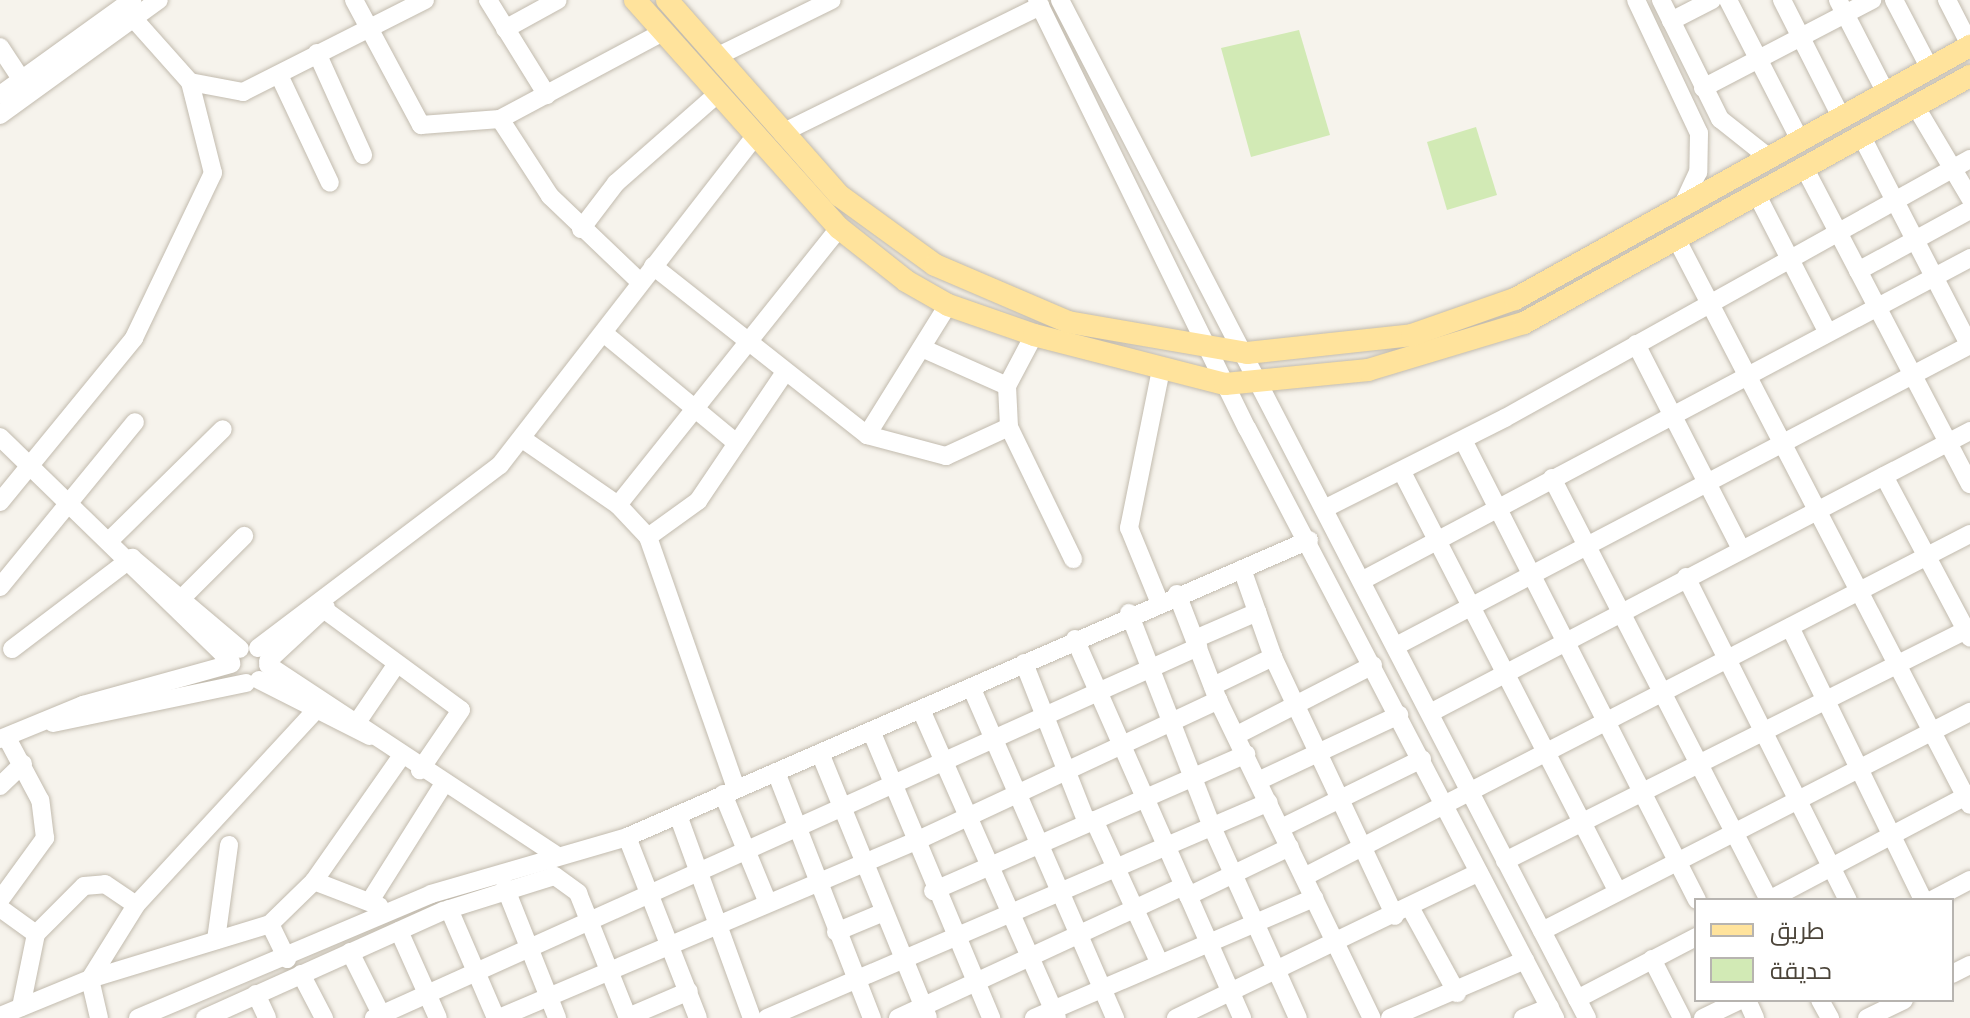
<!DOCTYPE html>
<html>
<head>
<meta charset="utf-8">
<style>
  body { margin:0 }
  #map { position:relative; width:1970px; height:1018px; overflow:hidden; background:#f6f3ec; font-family:Arial,Cairo,sans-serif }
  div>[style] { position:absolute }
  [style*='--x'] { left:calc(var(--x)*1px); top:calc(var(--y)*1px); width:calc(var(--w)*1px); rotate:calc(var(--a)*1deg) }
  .green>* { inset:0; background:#d2eab5 }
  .roads { filter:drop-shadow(0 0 2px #c2bbae) drop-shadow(0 0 2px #c2bbae) }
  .minor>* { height:18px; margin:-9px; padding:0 9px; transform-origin:9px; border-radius:9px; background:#fff }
  .major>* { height:22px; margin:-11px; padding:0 11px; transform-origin:11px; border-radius:11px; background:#ffe39c }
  span { translate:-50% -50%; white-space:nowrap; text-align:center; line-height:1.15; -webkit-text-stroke:6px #fff; paint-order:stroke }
  .legend { position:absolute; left:1694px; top:898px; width:260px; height:104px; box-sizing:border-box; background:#fff; border:2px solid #b7b4b0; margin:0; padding:10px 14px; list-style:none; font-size:24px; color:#4b4439 }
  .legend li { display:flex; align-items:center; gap:16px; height:40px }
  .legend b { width:40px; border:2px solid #b7b4b0 }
</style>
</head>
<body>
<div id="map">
  <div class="green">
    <div style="clip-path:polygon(1299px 30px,1330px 135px,1251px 157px,1221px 48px)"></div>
    <div style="clip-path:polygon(1476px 127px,1497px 195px,1447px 210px,1427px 142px)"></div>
  </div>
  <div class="roads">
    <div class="minor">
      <div style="--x:354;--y:0;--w:142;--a:61.8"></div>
      <div style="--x:421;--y:125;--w:79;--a:-4.3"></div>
      <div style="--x:500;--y:119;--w:185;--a:-28.1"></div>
      <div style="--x:488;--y:0;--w:112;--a:58.2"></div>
      <div style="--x:1037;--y:0;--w:477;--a:63.9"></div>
      <div style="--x:1247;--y:428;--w:666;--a:62.43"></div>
      <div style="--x:1060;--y:0;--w:1146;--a:62.63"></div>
      <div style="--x:1636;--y:0;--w:147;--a:64.7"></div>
      <div style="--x:1699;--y:133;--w:39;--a:91"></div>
      <div style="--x:1698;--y:172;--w:38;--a:115"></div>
      <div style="--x:1661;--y:0;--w:133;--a:63.6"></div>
      <div style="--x:1720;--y:119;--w:61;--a:38.4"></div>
      <div style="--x:1728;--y:0;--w:157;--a:62.8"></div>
      <div style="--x:1782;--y:0;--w:131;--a:63.2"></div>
      <div style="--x:1838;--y:0;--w:105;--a:62.7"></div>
      <div style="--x:1894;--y:0;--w:78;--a:62.4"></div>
      <div style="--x:1947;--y:0;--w:51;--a:62.9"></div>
      <div style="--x:1671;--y:21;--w:46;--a:-27.1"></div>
      <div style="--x:505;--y:29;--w:60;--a:-28.7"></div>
      <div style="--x:0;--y:47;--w:49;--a:56.6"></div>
      <div style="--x:317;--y:53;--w:112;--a:65.7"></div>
      <div style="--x:716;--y:57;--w:129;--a:-26.2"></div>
      <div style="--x:279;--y:75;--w:119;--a:64.7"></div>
      <div style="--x:190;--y:82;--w:54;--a:10.7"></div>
      <div style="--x:243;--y:92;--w:204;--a:-26.8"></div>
      <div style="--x:1703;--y:88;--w:191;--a:-27.5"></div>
      <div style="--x:0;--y:95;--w:163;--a:-35.7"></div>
      <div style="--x:1916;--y:107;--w:106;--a:59.3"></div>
      <div style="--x:0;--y:115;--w:196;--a:-35.9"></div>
      <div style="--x:500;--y:119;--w:92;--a:57"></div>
      <div style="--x:550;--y:196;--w:123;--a:43.7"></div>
      <div style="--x:782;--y:133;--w:288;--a:-26.2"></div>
      <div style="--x:1862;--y:137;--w:235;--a:62.7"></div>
      <div style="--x:1804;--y:167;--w:358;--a:62.4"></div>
      <div style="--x:1756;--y:193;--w:155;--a:62.8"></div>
      <div style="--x:581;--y:229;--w:58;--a:-52.7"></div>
      <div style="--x:616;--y:183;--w:133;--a:-41.3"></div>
      <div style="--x:1677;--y:240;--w:636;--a:62.59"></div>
      <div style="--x:653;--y:266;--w:273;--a:38.3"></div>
      <div style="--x:867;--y:435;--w:82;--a:14.9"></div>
      <div style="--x:946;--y:456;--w:69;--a:-24.7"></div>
      <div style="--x:1858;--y:271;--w:128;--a:-28.6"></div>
      <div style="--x:606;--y:335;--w:166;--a:39.6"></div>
      <div style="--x:1034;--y:335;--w:58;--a:117.9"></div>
      <div style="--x:1007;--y:386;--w:41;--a:87.2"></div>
      <div style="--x:1009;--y:427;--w:147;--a:64.1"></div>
      <div style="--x:1636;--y:344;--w:228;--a:62.9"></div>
      <div style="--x:924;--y:349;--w:91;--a:24"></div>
      <div style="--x:867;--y:435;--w:153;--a:-58.1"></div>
      <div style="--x:0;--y:437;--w:322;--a:44.2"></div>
      <div style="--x:524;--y:440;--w:114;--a:34.7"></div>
      <div style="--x:618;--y:505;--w:44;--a:46.8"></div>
      <div style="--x:648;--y:537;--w:266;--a:70.7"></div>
      <div style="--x:1463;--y:440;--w:516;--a:63.04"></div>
      <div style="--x:1402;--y:472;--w:471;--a:62.8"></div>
      <div style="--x:1884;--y:476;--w:183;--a:62"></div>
      <div style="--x:1552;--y:478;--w:475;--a:62.8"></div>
      <div style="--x:0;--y:502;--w:212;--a:-50.7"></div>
      <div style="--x:134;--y:338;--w:183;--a:-64.4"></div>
      <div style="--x:213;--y:173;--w:94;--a:-104.2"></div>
      <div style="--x:190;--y:82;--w:86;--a:-131.7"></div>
      <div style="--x:618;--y:505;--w:354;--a:-51.4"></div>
      <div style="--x:1326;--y:508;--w:200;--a:-26.7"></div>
      <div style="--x:1505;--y:418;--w:532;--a:-29.12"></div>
      <div style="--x:648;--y:537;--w:62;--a:-35.8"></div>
      <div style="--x:698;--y:501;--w:156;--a:-56"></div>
      <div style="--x:110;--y:540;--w:158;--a:-44.5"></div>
      <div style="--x:132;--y:558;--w:141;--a:40.1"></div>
      <div style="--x:1242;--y:569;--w:93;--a:70.6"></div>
      <div style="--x:1273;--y:657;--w:286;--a:64.8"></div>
      <div style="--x:1686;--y:577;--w:361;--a:63.4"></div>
      <div style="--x:1363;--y:580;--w:687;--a:-27.94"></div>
      <div style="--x:0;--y:587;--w:213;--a:-50.7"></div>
      <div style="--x:1177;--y:594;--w:114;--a:68.9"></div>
      <div style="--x:1218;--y:700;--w:353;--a:64.2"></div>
      <div style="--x:182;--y:598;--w:88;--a:-45"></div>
      <div style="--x:1159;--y:601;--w:79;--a:-112.3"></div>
      <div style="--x:1129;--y:528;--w:161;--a:-78.6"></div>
      <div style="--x:318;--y:605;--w:177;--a:36.3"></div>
      <div style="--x:461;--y:710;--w:73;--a:124.3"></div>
      <div style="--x:1129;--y:613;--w:230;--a:68.8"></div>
      <div style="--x:1212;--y:827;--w:209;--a:65.8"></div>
      <div style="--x:1790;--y:627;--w:304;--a:64"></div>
      <div style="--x:1075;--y:639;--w:414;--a:66.2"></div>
      <div style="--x:1195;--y:639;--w:68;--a:-23.5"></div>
      <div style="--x:1396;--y:646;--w:648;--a:-27.67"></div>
      <div style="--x:258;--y:648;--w:303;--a:-37.1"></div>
      <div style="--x:500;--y:465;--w:414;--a:-52.2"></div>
      <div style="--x:12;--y:649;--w:151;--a:-37.2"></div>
      <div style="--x:268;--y:661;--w:79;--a:-43"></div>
      <div style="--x:1024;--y:663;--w:172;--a:68.5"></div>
      <div style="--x:268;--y:665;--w:345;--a:33.4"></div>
      <div style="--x:259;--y:680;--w:124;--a:26.8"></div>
      <div style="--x:1213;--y:686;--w:67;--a:-25.8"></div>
      <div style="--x:972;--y:689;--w:359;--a:66.5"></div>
      <div style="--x:922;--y:712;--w:334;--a:66.2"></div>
      <div style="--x:1430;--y:713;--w:609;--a:-27.57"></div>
      <div style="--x:358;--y:721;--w:68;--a:-55.8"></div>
      <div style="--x:53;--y:723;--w:197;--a:-11.7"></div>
      <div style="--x:872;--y:733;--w:309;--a:67.3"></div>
      <div style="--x:1237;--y:735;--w:153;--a:-27.2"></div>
      <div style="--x:0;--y:739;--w:90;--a:-22.3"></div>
      <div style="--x:83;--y:705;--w:154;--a:-15.5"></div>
      <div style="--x:820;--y:753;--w:285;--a:67.8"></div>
      <div style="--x:776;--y:772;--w:264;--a:68.7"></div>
      <div style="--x:1258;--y:781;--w:156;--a:-25.1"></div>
      <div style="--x:0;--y:786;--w:32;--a:-44"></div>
      <div style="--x:723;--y:794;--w:116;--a:67.6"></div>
      <div style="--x:678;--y:815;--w:216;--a:70"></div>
      <div style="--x:1094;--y:820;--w:156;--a:65.4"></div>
      <div style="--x:1281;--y:828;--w:157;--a:-26.1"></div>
      <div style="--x:627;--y:837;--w:194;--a:68.6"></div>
      <div style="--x:1505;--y:861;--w:520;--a:-26.61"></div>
      <div style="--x:1304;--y:877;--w:749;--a:-27.25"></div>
      <div style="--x:314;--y:881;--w:70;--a:21"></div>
      <div style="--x:505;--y:887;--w:141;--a:68.3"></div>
      <div style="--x:933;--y:891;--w:342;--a:-23.6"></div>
      <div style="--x:1188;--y:896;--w:113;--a:-25.7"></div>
      <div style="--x:0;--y:900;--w:77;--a:-54"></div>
      <div style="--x:45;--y:838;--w:38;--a:-97"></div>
      <div style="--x:40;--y:800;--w:70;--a:-118"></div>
      <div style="--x:1769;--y:900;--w:227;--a:-27.8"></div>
      <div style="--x:1932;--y:900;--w:43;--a:-27.8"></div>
      <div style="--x:370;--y:901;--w:137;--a:-57.8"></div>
      <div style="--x:0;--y:908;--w:44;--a:35.8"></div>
      <div style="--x:449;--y:909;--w:119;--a:66.7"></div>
      <div style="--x:1411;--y:909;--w:96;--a:61.3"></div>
      <div style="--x:270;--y:924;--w:39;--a:64"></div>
      <div style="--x:399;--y:931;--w:95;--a:65.9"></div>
      <div style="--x:1542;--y:931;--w:481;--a:-27.1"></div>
      <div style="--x:836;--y:932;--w:52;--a:-22.6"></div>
      <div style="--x:216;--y:940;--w:96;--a:-82.2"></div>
      <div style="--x:350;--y:952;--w:74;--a:63.4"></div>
      <div style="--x:1652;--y:959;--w:66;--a:63"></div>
      <div style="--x:301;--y:974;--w:50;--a:62.4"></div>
      <div style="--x:1952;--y:974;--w:20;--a:-27"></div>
      <div style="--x:256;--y:994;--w:26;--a:65"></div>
      <div style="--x:1577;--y:999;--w:134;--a:-27.5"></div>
      <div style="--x:1747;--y:1000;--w:20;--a:66"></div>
      <div style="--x:1820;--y:1000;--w:21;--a:61"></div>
      <div style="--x:21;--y:1007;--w:75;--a:-78.4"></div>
      <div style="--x:36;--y:934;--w:68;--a:-45"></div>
      <div style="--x:84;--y:886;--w:21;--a:-5"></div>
      <div style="--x:105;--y:884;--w:37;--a:34"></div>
      <div style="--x:0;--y:1016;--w:97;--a:-22.3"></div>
      <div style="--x:90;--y:979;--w:188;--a:-17"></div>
      <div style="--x:270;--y:924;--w:62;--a:-44.3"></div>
      <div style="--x:314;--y:881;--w:150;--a:-55"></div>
      <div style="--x:628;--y:1017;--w:66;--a:-23.1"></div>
      <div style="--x:99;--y:1018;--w:40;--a:-103"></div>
      <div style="--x:90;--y:979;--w:87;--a:-58.1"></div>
      <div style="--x:136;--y:905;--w:265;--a:-47.3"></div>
      <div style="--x:138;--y:1018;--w:318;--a:-22.9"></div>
      <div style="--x:431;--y:894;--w:204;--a:-16.2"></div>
      <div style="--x:627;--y:837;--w:744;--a:-23.53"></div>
      <div style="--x:205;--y:1018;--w:261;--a:-24.2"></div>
      <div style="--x:443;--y:911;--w:117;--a:-17.4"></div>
      <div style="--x:555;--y:876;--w:29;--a:36"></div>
      <div style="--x:578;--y:893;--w:135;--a:68.2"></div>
      <div style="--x:374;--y:1018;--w:904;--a:-24.24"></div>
      <div style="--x:499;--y:1018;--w:451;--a:-23"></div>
      <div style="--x:914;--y:842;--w:336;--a:-25"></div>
      <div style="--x:767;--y:1018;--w:546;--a:-23.28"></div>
      <div style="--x:898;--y:1018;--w:315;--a:-24.8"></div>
      <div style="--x:1034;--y:1018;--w:305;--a:-23.2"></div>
      <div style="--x:1176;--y:1018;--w:336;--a:-25.7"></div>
      <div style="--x:1390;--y:1018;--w:147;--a:-23.2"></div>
      <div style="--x:1523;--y:1018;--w:29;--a:-22"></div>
      <div style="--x:1703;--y:1018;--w:41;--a:-25.9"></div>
      <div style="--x:1867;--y:1018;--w:41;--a:-25.9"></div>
    </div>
    <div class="major">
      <div style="--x:635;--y:0;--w:306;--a:48.2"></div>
      <div style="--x:839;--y:228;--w:85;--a:38.3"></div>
      <div style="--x:906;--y:281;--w:48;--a:29.7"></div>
      <div style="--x:948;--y:305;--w:91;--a:19.2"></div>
      <div style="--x:1034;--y:335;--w:197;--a:14.4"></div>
      <div style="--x:1225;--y:384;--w:144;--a:-5.6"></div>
      <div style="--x:1368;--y:370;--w:163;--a:-16.8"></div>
      <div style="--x:1524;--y:323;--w:510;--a:-28.98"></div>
      <div style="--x:667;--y:0;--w:261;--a:48.6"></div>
      <div style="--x:840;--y:196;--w:117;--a:36"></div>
      <div style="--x:935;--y:265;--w:145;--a:23.2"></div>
      <div style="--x:1068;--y:322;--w:182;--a:9.8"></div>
      <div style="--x:1247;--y:353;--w:166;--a:-6.2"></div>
      <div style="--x:1412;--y:335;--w:109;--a:-19.3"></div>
      <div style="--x:1515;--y:299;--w:521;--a:-29.08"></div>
    </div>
  </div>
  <ul class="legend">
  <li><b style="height:10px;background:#ffe39c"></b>طريق</li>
  <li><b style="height:22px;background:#d2eab5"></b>حديقة</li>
  </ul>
</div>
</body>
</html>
